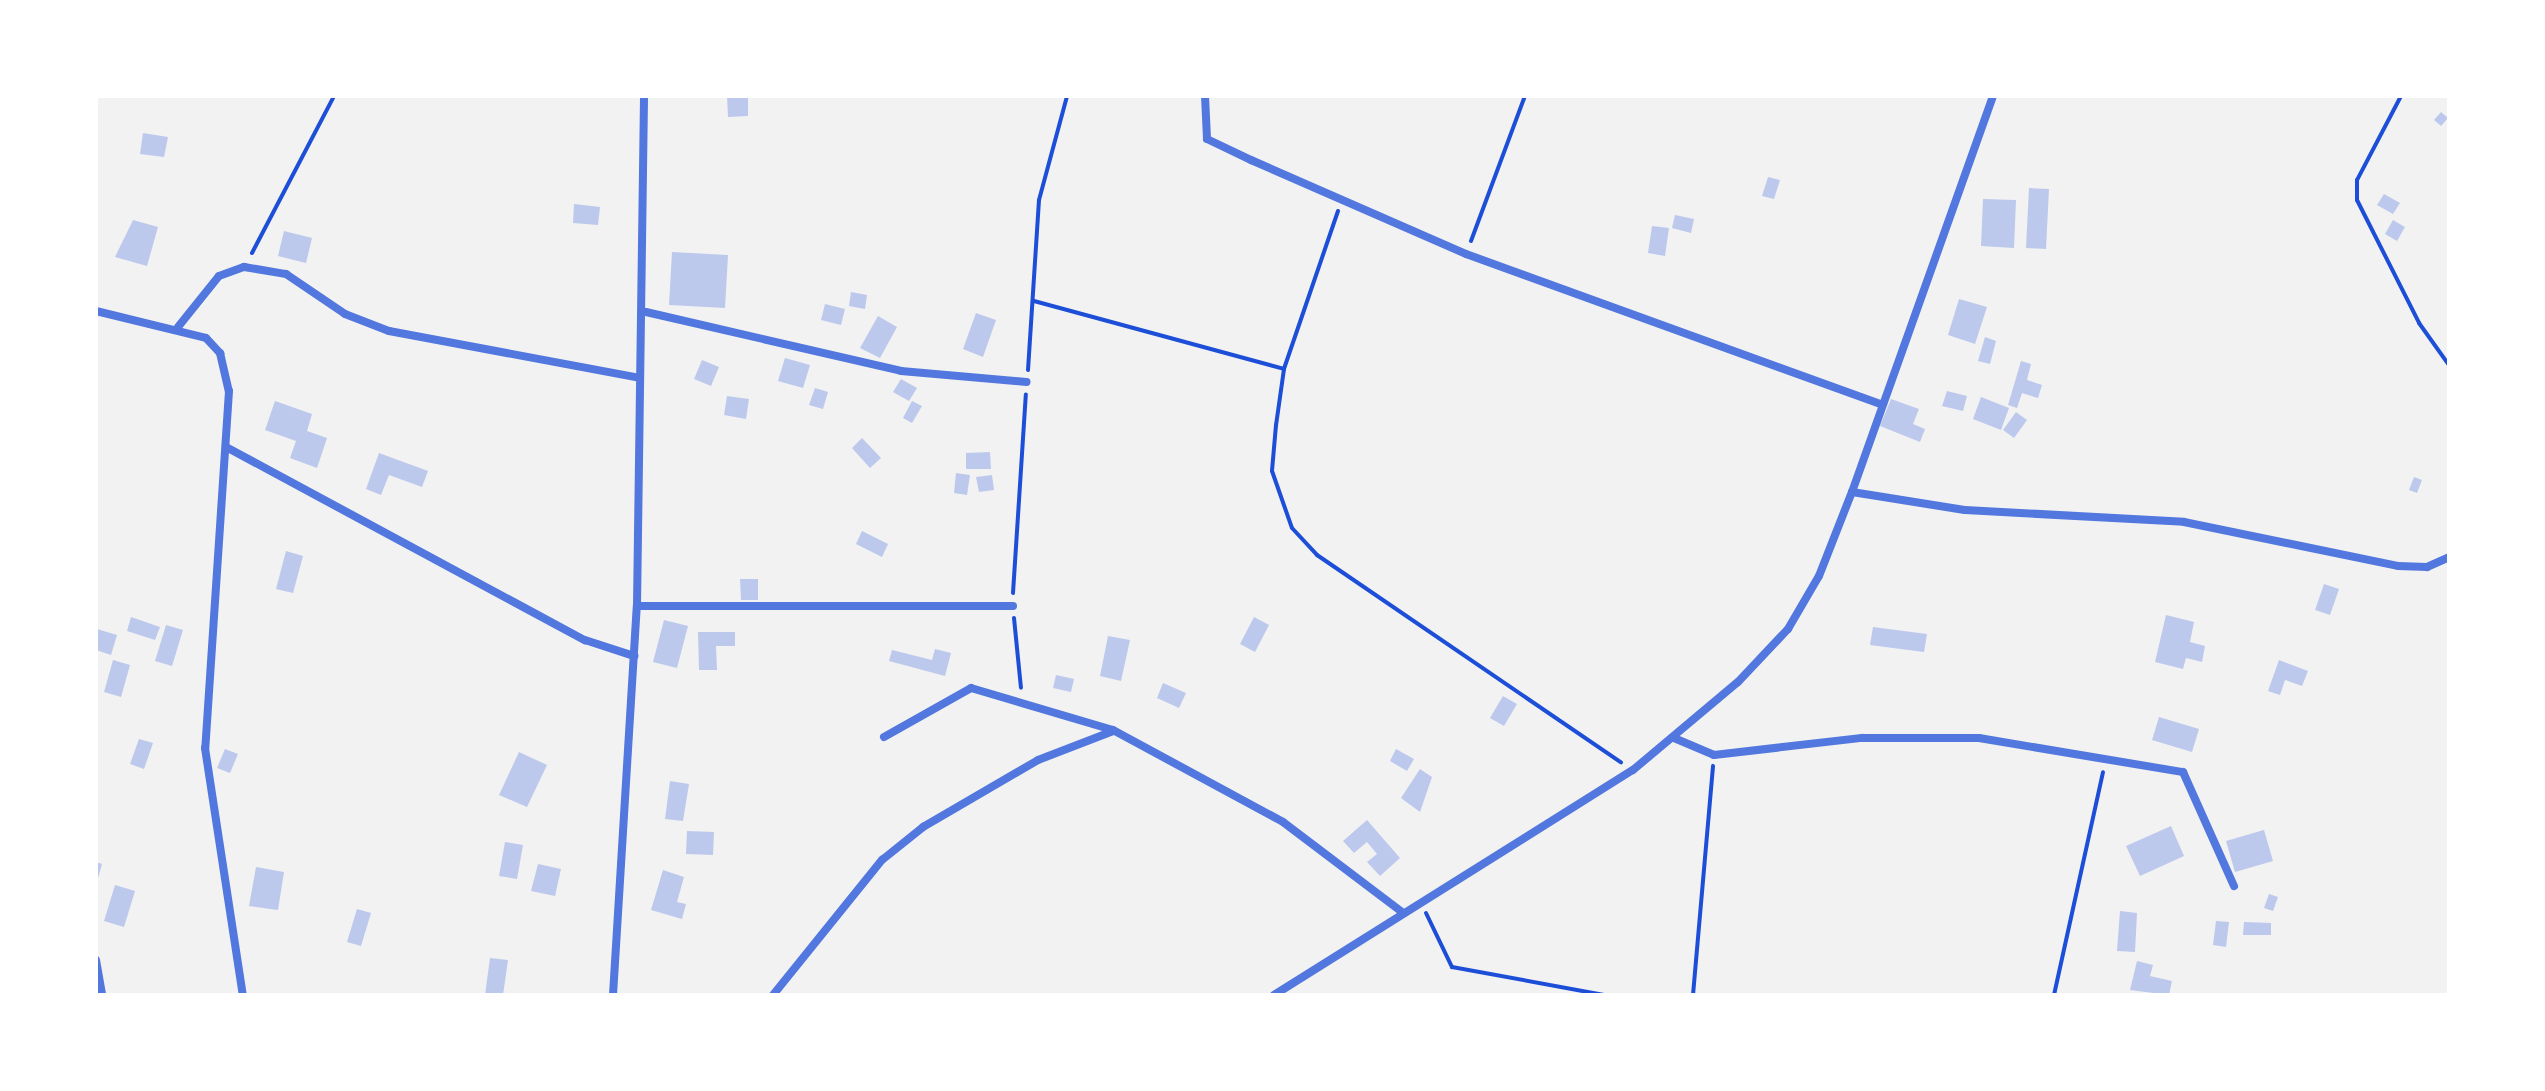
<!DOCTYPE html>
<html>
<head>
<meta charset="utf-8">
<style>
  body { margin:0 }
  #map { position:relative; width:2545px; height:1091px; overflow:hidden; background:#f2f2f2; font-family:Quicksand,sans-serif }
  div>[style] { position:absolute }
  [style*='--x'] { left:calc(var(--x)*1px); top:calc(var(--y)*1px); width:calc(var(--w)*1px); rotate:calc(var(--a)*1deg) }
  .building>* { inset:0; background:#bdc9ec }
  .path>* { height:4px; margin:-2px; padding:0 2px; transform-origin:2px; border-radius:2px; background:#1d4ed8 }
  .minor>* { height:8px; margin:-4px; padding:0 4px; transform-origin:4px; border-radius:4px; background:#5277de }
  span { translate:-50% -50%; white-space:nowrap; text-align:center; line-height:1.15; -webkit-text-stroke:7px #fff; paint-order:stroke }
  .frame { position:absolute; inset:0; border:98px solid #fff; pointer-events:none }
</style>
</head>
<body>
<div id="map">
  <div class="building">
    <div style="clip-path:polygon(727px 96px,748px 96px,748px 116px,728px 117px)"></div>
    <div style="clip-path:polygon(2441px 112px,2448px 118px,2441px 126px,2434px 120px)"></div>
    <div style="clip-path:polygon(143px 133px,168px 137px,164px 157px,140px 154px)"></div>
    <div style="clip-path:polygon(1768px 177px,1780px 180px,1774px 199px,1762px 196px)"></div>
    <div style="clip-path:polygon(2029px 188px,2049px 189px,2046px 249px,2026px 248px)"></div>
    <div style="clip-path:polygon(2384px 194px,2400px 203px,2393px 214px,2377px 205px)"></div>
    <div style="clip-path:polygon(1983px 199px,2016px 200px,2014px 248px,1981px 246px)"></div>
    <div style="clip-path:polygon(574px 204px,600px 207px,598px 225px,573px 223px)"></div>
    <div style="clip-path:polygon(1675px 215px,1694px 219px,1691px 233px,1672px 228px)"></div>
    <div style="clip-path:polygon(133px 220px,158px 227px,147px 266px,115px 257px)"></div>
    <div style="clip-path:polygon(2393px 220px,2405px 227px,2397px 241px,2385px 234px)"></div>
    <div style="clip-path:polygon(1652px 226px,1669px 228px,1665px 256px,1648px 253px)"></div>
    <div style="clip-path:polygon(284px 231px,312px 238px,306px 263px,278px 256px)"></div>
    <div style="clip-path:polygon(672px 252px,728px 255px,725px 308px,669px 305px)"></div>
    <div style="clip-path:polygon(851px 292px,867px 295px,865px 309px,849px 306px)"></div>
    <div style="clip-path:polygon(1959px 299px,1987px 307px,1975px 344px,1948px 335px)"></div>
    <div style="clip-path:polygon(825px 304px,845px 309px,841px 325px,821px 320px)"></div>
    <div style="clip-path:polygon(976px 313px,996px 320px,983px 357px,963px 349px)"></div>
    <div style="clip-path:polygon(878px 316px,897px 327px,880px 358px,860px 348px)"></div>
    <div style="clip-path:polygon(1985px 337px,1996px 341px,1990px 364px,1978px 361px)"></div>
    <div style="clip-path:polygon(785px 358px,810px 365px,803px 388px,778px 381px)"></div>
    <div style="clip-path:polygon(702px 360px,719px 367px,711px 386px,694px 379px)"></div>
    <div style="clip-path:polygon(2021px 361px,2031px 364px,2027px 380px,2042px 385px,2038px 398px,2022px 393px,2017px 408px,2008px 405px)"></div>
    <div style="clip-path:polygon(901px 379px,917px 388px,909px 401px,893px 392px)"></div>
    <div style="clip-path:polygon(815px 388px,828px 392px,823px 409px,809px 405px)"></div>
    <div style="clip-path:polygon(1947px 391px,1967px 396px,1963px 411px,1942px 406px)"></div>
    <div style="clip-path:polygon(727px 396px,749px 399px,746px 419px,724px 415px)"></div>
    <div style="clip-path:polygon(1981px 397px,2009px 408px,2001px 430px,1973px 419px)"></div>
    <div style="clip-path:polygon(1891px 399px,1919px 409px,1913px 424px,1925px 429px,1920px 442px,1880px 426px)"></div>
    <div style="clip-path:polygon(275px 401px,312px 414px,307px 431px,327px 438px,317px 468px,290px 458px,296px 441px,265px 430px)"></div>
    <div style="clip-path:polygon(912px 401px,922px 406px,912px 423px,903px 418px)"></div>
    <div style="clip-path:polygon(2016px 412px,2027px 420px,2014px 438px,2003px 430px)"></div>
    <div style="clip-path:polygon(862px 438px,881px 458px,870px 468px,852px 448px)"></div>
    <div style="clip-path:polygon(990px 452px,991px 469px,966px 469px,966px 453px)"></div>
    <div style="clip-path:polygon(379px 453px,428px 471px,422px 487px,389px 475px,381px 495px,366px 489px)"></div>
    <div style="clip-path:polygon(956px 473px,970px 475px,967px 495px,954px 493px)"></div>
    <div style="clip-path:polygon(992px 475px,994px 490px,979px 492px,976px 477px)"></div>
    <div style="clip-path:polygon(2414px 477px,2422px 480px,2417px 493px,2409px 490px)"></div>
    <div style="clip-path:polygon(862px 531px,888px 544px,882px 557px,856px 544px)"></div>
    <div style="clip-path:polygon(286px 551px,303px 556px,293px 593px,276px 589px)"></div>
    <div style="clip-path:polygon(740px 579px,758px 579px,758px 600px,741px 600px)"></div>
    <div style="clip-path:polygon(2324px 584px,2339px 589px,2330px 615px,2315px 610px)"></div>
    <div style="clip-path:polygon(2166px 615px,2194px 622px,2190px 642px,2205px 646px,2202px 662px,2186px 658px,2183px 669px,2155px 662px)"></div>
    <div style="clip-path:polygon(131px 617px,160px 627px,155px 640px,127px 631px)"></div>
    <div style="clip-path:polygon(1254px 617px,1269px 625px,1255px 652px,1240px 644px)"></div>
    <div style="clip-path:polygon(664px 620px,688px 626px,677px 668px,653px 662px)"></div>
    <div style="clip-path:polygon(166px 625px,183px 630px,172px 666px,155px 661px)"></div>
    <div style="clip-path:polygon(1873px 627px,1927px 634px,1924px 652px,1870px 645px)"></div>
    <div style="clip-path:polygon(97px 629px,117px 635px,111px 655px,96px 650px)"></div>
    <div style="clip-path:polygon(698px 632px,735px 632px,735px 646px,716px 646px,717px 670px,699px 670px)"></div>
    <div style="clip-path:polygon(1108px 636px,1130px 640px,1121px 681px,1100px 676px)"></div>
    <div style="clip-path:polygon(935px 649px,951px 653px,945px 676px,889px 661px,892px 650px,932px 660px)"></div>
    <div style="clip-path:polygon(113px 660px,130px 665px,121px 697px,104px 692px)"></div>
    <div style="clip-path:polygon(2279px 660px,2308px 671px,2302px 686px,2285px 680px,2280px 695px,2268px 691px)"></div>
    <div style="clip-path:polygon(1056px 675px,1074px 679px,1071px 692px,1053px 688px)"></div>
    <div style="clip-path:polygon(1163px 683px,1186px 693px,1179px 708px,1157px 698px)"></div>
    <div style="clip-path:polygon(1503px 696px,1517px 704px,1504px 726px,1490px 718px)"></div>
    <div style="clip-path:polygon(2159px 717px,2199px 729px,2192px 752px,2152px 740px)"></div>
    <div style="clip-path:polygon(139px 739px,153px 743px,144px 769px,130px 764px)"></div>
    <div style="clip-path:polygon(225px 749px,238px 754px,230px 773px,217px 768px)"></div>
    <div style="clip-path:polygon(1396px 749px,1414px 759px,1407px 771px,1390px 761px)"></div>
    <div style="clip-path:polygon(519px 752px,547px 765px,527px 807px,499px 795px)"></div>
    <div style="clip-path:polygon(1420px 769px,1432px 777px,1420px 812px,1401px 798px)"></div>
    <div style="clip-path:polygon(670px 781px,689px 784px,683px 821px,665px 819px)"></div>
    <div style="clip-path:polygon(1367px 820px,1400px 858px,1380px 876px,1367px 862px,1377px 854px,1367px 842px,1354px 853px,1343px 841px)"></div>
    <div style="clip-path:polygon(2171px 826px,2184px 856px,2140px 876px,2126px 846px)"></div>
    <div style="clip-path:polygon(2264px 830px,2273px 861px,2235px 872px,2226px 841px)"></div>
    <div style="clip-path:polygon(687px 831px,714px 832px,713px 855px,686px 854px)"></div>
    <div style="clip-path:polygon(505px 842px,523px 845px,517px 879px,499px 876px)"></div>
    <div style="clip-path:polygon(96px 862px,102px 864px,97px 882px,96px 882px)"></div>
    <div style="clip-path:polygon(538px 864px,561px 869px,555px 896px,531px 891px)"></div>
    <div style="clip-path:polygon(256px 867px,284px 872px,278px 910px,249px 906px)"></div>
    <div style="clip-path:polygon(663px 870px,684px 877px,677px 902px,686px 904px,682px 919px,651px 910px)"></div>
    <div style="clip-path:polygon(115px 885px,135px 891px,124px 927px,104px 921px)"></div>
    <div style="clip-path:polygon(2269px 894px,2278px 897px,2273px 911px,2264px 908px)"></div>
    <div style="clip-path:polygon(357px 909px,371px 913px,361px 946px,347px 942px)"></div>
    <div style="clip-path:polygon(2120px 911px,2137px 913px,2135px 952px,2117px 951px)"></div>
    <div style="clip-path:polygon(2216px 921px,2229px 922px,2226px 947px,2213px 945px)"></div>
    <div style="clip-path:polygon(2244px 922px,2271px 923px,2271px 935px,2243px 935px)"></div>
    <div style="clip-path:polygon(490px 958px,508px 960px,503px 995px,485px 995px)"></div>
    <div style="clip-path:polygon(2137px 961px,2153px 965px,2150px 976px,2172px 981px,2169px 995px,2130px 990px)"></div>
  </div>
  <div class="path">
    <div style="--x:2401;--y:96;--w:95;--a:117.6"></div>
    <div style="--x:2357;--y:180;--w:20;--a:90"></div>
    <div style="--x:2357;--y:200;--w:138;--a:63.2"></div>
    <div style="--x:2419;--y:323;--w:52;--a:54.5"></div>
    <div style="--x:1338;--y:211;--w:167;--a:108.9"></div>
    <div style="--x:1284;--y:369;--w:57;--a:98.1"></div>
    <div style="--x:1276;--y:425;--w:46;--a:95"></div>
    <div style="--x:1272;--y:471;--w:60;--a:70.7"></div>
    <div style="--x:1292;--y:528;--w:37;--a:47"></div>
    <div style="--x:1317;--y:555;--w:368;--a:34.3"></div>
    <div style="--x:1471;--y:241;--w:155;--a:-69.6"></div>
    <div style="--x:252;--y:253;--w:177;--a:-62.4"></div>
    <div style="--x:1034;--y:301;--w:259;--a:15.2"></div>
    <div style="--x:1028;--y:370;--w:170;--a:-86.3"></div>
    <div style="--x:1039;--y:200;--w:108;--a:-74.9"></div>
    <div style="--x:1013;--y:593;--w:199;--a:-86.3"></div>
    <div style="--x:1014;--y:618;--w:70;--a:84.3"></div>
    <div style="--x:1426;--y:913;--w:60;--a:64.3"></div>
    <div style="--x:1452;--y:967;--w:156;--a:10.4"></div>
    <div style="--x:1693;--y:995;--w:230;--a:-85"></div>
    <div style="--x:2054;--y:995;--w:228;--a:-77.6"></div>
  </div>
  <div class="minor">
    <div style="--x:1205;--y:96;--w:43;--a:87.3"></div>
    <div style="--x:1207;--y:139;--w:49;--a:25.5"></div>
    <div style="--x:1251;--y:160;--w:235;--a:23.6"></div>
    <div style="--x:1466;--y:254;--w:440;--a:19.9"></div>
    <div style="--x:96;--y:311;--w:113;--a:13.8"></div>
    <div style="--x:206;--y:338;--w:21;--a:47"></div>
    <div style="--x:220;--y:353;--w:39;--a:77"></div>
    <div style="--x:229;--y:391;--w:358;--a:93.8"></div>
    <div style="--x:205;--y:748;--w:250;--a:81.3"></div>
    <div style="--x:646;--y:312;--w:262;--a:13"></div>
    <div style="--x:901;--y:371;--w:126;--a:5"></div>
    <div style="--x:178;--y:327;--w:65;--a:-51.2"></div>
    <div style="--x:219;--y:276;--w:27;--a:-20"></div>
    <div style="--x:244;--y:267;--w:43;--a:9.5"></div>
    <div style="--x:286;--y:274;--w:71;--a:34.1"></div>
    <div style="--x:345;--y:314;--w:47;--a:21.1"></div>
    <div style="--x:389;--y:331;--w:255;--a:10.6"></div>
    <div style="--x:226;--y:447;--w:408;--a:28.3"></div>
    <div style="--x:585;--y:640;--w:52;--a:18.1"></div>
    <div style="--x:1852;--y:492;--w:114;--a:9.1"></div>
    <div style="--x:1965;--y:510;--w:219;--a:3.1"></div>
    <div style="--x:2184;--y:522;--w:218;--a:11.6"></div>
    <div style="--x:2398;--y:566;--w:29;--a:2"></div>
    <div style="--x:2427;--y:567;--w:24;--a:-24"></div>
    <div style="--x:637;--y:606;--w:376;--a:0"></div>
    <div style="--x:884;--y:737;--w:100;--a:-29.4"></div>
    <div style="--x:971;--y:688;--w:148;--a:16.5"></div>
    <div style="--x:1113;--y:730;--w:193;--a:28.4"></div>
    <div style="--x:1283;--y:822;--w:149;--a:37.1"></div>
    <div style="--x:1674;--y:738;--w:43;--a:23"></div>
    <div style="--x:1714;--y:755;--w:149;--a:-6.6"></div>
    <div style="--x:1862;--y:738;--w:117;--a:0"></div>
    <div style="--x:1979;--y:738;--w:207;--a:9.5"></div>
    <div style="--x:2183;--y:772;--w:125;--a:65.9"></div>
    <div style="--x:96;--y:960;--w:36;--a:80"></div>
    <div style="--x:613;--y:995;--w:390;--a:-86.5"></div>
    <div style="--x:637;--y:606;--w:510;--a:-89.21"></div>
    <div style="--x:773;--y:995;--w:174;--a:-51.1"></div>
    <div style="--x:882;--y:860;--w:53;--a:-38.8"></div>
    <div style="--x:923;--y:827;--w:133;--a:-30.2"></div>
    <div style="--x:1038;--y:760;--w:80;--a:-21.1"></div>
    <div style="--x:1274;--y:995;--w:424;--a:-32.1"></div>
    <div style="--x:1633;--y:770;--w:137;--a:-40"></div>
    <div style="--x:1738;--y:682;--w:73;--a:-46.7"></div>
    <div style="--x:1788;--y:629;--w:61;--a:-59.7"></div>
    <div style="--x:1819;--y:576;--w:90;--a:-68.6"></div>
    <div style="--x:1852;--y:492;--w:420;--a:-70.4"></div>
  </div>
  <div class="frame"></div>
</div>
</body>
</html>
